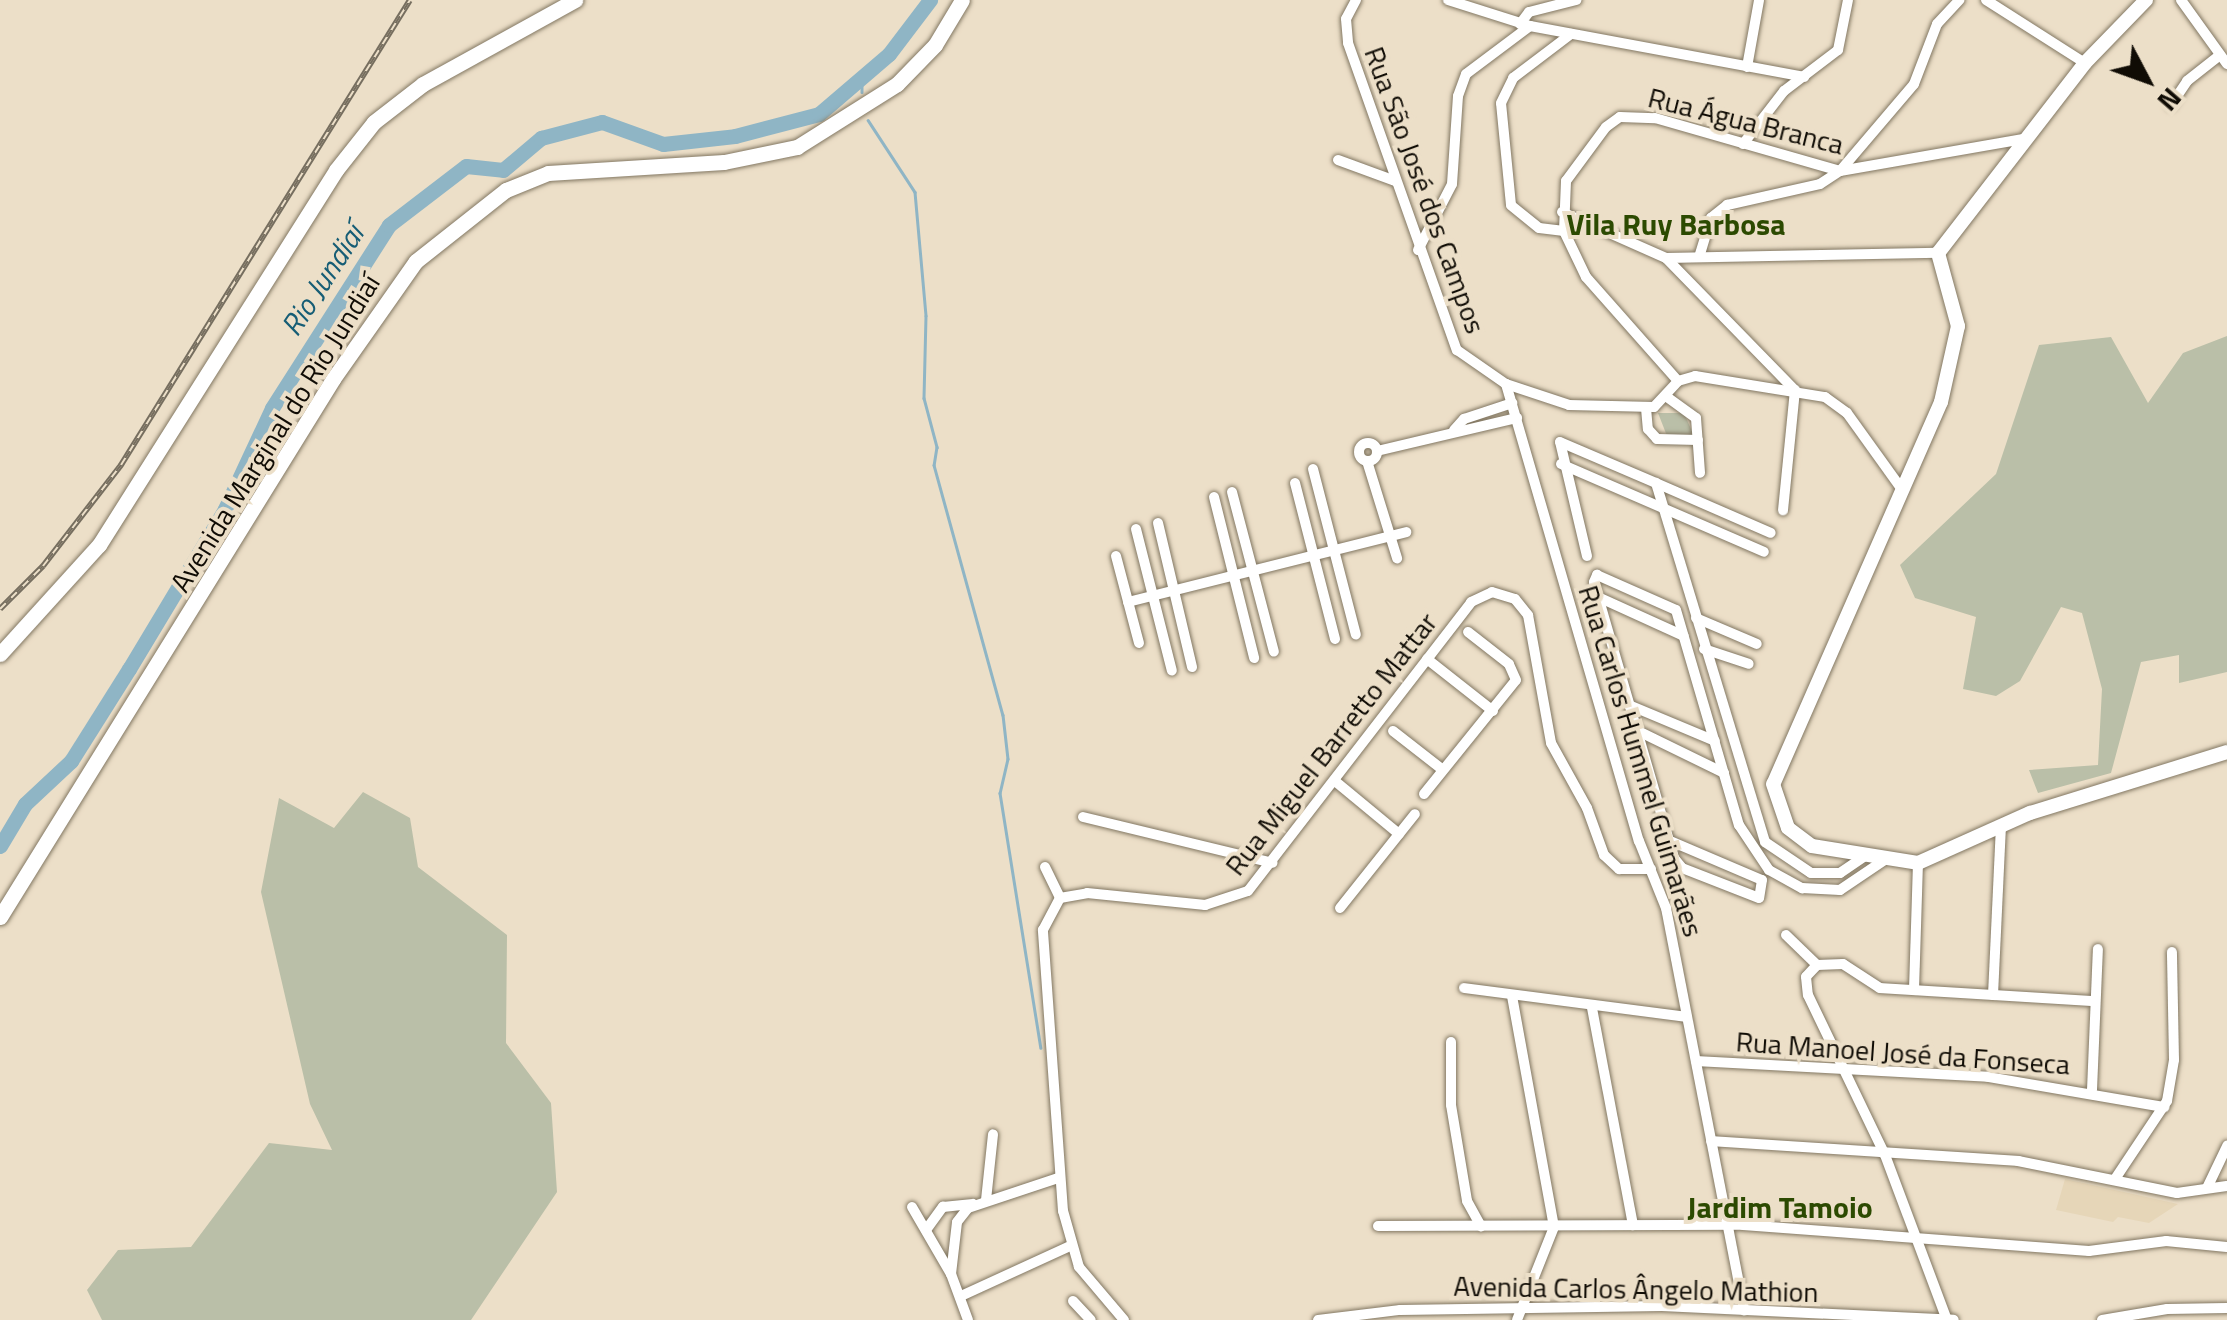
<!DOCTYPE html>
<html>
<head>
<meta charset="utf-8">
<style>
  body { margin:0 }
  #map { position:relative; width:2227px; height:1320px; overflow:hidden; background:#ecdfc8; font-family:"Titillium Web",sans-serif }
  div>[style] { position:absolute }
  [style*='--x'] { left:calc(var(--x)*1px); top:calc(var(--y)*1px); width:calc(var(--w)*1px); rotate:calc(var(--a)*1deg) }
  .built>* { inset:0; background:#e6d6b8 }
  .green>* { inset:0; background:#babfa8 }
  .stream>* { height:2.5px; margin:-1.25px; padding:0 1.25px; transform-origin:1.25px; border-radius:1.25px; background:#8fb5c5 }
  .river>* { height:15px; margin:-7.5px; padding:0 7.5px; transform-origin:7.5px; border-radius:7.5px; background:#8fb5c5 }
  .roads { filter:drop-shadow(0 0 2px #827762) drop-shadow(0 0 2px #827762) }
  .street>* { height:10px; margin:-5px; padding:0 5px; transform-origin:5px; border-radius:5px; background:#fff }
  .street>.ring { margin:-5px; padding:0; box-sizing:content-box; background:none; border:10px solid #fff; border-radius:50% }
  .secondary>* { height:14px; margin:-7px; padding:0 7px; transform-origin:7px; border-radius:7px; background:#fff }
  .primary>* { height:15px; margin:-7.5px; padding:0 7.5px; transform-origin:7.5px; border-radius:7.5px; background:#fff }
  .rail>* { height:6px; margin-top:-3px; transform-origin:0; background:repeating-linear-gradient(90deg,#ecdfc8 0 8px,#766e5f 0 16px); box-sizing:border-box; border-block:2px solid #766e5f }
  span { translate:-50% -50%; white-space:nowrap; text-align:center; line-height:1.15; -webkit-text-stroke:8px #ecdfc8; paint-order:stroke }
  .street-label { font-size:28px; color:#100c05 }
  .neighbourhood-label { font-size:30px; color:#2c4a01; font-weight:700 }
  .water-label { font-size:30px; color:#165d75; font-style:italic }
  .north { position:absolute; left:2097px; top:30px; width:100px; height:100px; -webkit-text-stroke:8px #ecdfc8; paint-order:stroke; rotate:131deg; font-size:28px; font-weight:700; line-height:40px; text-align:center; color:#100c05 }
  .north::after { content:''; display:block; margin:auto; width:35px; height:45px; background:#100c05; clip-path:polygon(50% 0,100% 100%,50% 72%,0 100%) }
</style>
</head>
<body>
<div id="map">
  <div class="built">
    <div style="clip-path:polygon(2065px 1179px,2178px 1204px,2149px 1223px,2118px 1217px,2113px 1222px,2056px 1210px)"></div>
  </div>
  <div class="green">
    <div style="clip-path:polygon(2227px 336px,2227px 672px,2179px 683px,2179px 655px,2141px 662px,2111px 773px,2038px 793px,2029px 770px,2098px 765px,2102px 689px,2082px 613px,2061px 607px,2020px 681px,1996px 696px,1963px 689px,1976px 617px,1915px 598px,1900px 565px,1996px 474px,2039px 345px,2111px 337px,2148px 403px,2183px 353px)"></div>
    <div style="clip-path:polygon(1658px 413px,1684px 413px,1694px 436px,1667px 436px)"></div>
    <div style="clip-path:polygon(363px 792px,410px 818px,418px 867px,507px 935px,506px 1043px,551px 1103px,557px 1192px,471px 1320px,102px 1320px,87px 1290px,118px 1250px,191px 1247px,269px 1143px,332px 1150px,310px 1104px,261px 892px,279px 798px,334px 828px)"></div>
  </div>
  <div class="stream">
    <div style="--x:862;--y:80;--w:12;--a:90"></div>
    <div style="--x:868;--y:120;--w:86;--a:56.9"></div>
    <div style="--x:915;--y:192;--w:124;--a:84.9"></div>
    <div style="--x:926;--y:316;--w:82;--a:91.4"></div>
    <div style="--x:924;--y:398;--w:51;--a:75.1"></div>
    <div style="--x:937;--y:447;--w:18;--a:99"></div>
    <div style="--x:934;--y:465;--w:259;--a:74.6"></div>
    <div style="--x:1003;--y:715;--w:44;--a:83.5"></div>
    <div style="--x:1008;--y:759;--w:35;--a:103"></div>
    <div style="--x:1000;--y:793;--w:258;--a:80.9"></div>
  </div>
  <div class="river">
    <div style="--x:0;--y:846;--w:49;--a:-59.2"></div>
    <div style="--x:25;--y:804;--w:63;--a:-43.1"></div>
    <div style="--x:71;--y:761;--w:109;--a:-57.8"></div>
    <div style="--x:129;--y:669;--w:187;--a:-59"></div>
    <div style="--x:225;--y:509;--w:111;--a:-65"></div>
    <div style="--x:272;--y:408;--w:217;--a:-57.4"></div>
    <div style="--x:389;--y:225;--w:97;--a:-37.5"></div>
    <div style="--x:466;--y:166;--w:37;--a:6"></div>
    <div style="--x:503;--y:170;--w:50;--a:-40.1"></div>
    <div style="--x:541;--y:138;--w:63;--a:-14.7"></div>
    <div style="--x:602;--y:122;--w:65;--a:19.8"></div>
    <div style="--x:663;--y:144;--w:72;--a:-6.3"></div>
    <div style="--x:735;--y:136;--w:87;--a:-14.7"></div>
    <div style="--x:819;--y:114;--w:92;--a:-40.6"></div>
    <div style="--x:889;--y:54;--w:68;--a:-52.8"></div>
  </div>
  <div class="roads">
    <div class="street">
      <div style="--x:1356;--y:0;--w:21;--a:118"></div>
      <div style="--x:1346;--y:19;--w:24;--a:85"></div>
      <div style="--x:1348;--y:43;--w:326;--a:70.5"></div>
      <div style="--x:1457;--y:350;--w:60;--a:34.8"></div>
      <div style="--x:1506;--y:384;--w:66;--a:18.4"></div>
      <div style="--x:1569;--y:405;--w:85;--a:1.3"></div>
      <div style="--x:1654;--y:407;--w:35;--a:-47"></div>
      <div style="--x:1448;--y:0;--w:86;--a:17.6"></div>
      <div style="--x:1530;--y:26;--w:279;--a:10.5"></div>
      <div style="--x:1986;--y:0;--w:117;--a:32.5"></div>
      <div style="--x:2181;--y:0;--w:79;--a:54.3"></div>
      <div style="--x:1520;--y:24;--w:15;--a:-53"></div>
      <div style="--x:1529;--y:12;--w:49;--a:-14.3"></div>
      <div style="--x:1747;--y:67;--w:68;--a:-79.8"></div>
      <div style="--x:2171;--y:105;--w:29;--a:-56"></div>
      <div style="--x:2187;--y:81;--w:42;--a:-38.2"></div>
      <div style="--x:1743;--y:144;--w:67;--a:-52.3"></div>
      <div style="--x:1784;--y:91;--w:68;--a:-37.2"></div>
      <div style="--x:1838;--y:50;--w:51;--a:-78.7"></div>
      <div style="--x:1338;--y:160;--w:61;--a:20.2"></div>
      <div style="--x:1562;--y:212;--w:114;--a:23.9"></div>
      <div style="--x:1666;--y:258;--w:272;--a:-1.1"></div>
      <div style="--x:1564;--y:231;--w:25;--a:-173"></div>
      <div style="--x:1539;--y:228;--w:36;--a:-141"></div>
      <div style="--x:1511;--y:205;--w:102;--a:-95.6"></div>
      <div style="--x:1501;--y:103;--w:28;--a:-64"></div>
      <div style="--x:1513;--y:78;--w:73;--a:-37.2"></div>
      <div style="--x:1418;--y:250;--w:74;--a:-62.7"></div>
      <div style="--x:1452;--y:184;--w:88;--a:-86.1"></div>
      <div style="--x:1458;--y:96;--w:23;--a:-70"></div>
      <div style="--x:1466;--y:74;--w:80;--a:-36.9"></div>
      <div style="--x:1700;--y:254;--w:38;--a:-73"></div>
      <div style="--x:1711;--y:218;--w:21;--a:-39"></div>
      <div style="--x:1727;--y:205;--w:95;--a:-12.7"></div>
      <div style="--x:1820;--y:184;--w:24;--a:-33"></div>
      <div style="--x:1840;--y:171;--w:114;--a:-49.6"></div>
      <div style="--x:1914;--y:84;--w:64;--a:-69"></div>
      <div style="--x:1937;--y:24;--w:33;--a:-47"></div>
      <div style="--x:1666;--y:258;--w:185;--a:45.7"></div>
      <div style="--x:1795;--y:390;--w:121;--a:95.7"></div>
      <div style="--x:1678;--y:381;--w:139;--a:-131.5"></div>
      <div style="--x:1586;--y:277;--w:51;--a:-115.6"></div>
      <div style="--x:1564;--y:231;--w:50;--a:-87.7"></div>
      <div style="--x:1566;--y:181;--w:67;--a:-53.5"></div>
      <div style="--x:1606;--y:127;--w:17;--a:-36"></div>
      <div style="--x:1620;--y:117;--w:35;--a:2"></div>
      <div style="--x:1655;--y:118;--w:192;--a:16"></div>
      <div style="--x:1840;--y:171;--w:186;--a:-9.9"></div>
      <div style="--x:1678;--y:381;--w:18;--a:-16"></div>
      <div style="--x:1695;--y:376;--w:132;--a:9.2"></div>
      <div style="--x:1825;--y:397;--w:27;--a:36"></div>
      <div style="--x:1847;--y:413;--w:96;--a:54.3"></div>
      <div style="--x:1506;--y:384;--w:476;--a:73.8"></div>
      <div style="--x:1639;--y:841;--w:72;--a:68.1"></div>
      <div style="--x:1666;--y:908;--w:410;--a:79"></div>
      <div style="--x:1667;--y:397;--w:36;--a:36"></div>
      <div style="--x:1696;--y:418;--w:55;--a:85.8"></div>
      <div style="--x:1646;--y:408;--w:21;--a:85"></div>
      <div style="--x:1648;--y:429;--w:13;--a:48"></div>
      <div style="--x:1657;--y:439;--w:41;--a:1.4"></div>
      <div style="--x:1454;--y:430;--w:15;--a:-48"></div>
      <div style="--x:1464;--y:419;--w:51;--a:-18.4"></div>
      <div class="ring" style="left:1359px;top:443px;width:8px;height:8px"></div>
      <div style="--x:1377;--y:451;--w:144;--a:-13.3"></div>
      <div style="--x:1367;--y:461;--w:102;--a:72.8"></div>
      <div style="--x:1561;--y:464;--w:221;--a:23.4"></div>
      <div style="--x:1313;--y:469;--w:171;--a:75.5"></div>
      <div style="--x:1295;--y:483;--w:161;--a:75.6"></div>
      <div style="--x:1656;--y:483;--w:125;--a:23.5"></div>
      <div style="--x:1232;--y:492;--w:165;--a:75.3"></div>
      <div style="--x:1214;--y:497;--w:166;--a:76"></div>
      <div style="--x:1158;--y:523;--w:148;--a:76.7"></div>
      <div style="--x:1136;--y:529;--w:146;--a:75.8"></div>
      <div style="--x:1116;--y:556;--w:90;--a:75.2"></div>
      <div style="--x:1587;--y:556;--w:117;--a:-103.3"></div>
      <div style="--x:1560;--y:442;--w:104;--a:23.1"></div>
      <div style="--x:1656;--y:483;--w:375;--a:73.1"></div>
      <div style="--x:1765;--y:842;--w:55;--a:34"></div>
      <div style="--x:1811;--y:873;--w:29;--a:0"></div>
      <div style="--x:1840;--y:873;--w:30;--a:-34"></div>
      <div style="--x:1598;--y:597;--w:94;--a:24.4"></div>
      <div style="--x:1128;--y:602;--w:287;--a:-14.1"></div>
      <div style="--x:1696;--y:618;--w:66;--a:23.1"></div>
      <div style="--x:1704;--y:649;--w:47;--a:18.4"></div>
      <div style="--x:1427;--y:659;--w:84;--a:38.2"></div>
      <div style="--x:1629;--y:705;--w:93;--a:22.7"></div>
      <div style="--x:1636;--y:730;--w:98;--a:26"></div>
      <div style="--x:1393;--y:731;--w:63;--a:38"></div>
      <div style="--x:1335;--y:781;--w:83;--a:39.6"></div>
      <div style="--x:1424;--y:794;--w:146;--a:-51.1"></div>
      <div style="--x:1516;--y:680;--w:17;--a:-114"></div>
      <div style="--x:1509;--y:664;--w:52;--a:-142"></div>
      <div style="--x:1083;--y:817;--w:195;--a:13.6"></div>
      <div style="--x:1668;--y:840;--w:102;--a:23.1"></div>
      <div style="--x:1762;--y:880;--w:18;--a:99"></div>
      <div style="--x:1759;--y:898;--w:83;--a:-158.7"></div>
      <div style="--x:1682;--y:868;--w:13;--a:-129"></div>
      <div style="--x:1674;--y:858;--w:287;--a:-106.2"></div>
      <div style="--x:1594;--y:582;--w:8;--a:-67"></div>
      <div style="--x:1597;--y:575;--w:86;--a:23.9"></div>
      <div style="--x:1676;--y:610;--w:224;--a:73.7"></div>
      <div style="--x:1739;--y:825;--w:54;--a:56.3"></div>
      <div style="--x:1769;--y:870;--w:38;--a:29"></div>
      <div style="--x:1802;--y:888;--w:38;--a:3"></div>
      <div style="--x:1840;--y:890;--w:55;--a:-34"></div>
      <div style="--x:1045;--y:867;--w:34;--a:64"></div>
      <div style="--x:1340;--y:908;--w:120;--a:-51.4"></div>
      <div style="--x:1786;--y:935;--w:43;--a:44.1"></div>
      <div style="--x:1817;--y:965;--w:16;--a:133"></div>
      <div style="--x:1806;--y:977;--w:18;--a:84"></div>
      <div style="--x:1808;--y:995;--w:178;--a:64.3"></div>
      <div style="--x:1885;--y:1155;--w:176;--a:69.4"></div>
      <div style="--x:1817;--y:965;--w:26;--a:-2"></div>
      <div style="--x:1843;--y:964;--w:44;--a:33"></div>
      <div style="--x:1880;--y:988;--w:215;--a:3.5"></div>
      <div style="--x:1464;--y:988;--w:224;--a:7.4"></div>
      <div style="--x:1914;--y:990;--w:127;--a:-88.2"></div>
      <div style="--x:1993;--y:995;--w:170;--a:-87.3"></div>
      <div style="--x:1512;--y:996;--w:235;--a:79.7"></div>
      <div style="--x:1554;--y:1227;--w:100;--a:111.7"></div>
      <div style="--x:1592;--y:1008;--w:221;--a:79.3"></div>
      <div style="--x:1451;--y:1042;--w:63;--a:90"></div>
      <div style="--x:1451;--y:1105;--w:97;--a:80.5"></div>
      <div style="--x:1467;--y:1201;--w:29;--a:61"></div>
      <div style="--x:1696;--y:1061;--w:292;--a:3.1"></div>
      <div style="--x:1988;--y:1077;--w:179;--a:9.7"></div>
      <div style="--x:2092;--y:1090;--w:141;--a:-87.6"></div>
      <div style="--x:1711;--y:1141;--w:308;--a:3.7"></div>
      <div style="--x:2018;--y:1161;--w:162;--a:11.4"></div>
      <div style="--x:2177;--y:1193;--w:50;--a:-8"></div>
      <div style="--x:2115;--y:1179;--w:94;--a:-56.3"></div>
      <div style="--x:2167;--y:1101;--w:42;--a:-80.3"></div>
      <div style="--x:2174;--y:1060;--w:108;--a:-91.1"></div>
      <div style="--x:2207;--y:1188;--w:47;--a:-64.5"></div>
      <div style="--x:986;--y:1200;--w:66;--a:-83.9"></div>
      <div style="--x:912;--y:1207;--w:78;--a:59.8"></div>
      <div style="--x:951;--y:1274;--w:49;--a:69.7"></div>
      <div style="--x:1378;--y:1226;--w:365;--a:-0.2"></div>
      <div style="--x:1743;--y:1225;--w:347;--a:4.3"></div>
      <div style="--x:2089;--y:1251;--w:78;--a:-7.4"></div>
      <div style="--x:2166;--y:1241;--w:61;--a:5.6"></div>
      <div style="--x:926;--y:1230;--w:29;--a:-54"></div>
      <div style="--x:943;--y:1207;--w:30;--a:-6"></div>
      <div style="--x:951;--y:1274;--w:52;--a:-83.4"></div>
      <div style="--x:957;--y:1222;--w:18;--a:-52"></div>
      <div style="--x:968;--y:1208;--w:95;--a:-18.4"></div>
      <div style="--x:961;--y:1296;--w:120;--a:-24.6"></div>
      <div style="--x:1073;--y:1301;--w:26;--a:47"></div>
      <div style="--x:1124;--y:1320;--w:70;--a:-130.3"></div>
      <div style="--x:1079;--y:1267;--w:58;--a:-105.9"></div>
      <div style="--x:1063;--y:1211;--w:282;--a:-94.1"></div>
      <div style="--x:1043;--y:930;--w:36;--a:-62"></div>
      <div style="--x:1060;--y:898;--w:27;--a:-10"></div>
      <div style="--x:1087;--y:893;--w:119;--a:5.8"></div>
      <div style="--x:1205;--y:905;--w:45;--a:-18"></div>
      <div style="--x:1248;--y:891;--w:365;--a:-52.3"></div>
      <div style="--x:1471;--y:602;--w:23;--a:-25"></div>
      <div style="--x:1492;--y:592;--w:24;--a:17"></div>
      <div style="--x:1515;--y:599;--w:21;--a:51"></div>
      <div style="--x:1528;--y:615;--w:130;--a:79.8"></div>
      <div style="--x:1551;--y:743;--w:74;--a:61"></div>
      <div style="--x:1587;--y:808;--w:50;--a:70.1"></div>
      <div style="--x:1604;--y:855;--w:21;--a:43"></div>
      <div style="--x:1619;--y:869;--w:32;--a:0"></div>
      <div style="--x:1318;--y:1320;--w:83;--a:-7"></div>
      <div style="--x:1400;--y:1310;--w:262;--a:-0.9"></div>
      <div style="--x:1662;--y:1306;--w:292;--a:2.7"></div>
      <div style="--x:2102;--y:1320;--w:66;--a:-9.6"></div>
      <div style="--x:2167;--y:1309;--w:60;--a:-1"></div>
    </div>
    <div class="secondary">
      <div style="--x:2146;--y:0;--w:88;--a:134.1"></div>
      <div style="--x:2085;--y:63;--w:240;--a:127.7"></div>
      <div style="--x:1938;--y:253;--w:76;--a:74.7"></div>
      <div style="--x:1958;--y:326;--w:78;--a:102.6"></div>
      <div style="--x:1941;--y:402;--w:417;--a:113.7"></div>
      <div style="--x:1773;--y:784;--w:46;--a:71.2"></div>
      <div style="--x:1788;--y:828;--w:30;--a:37"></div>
      <div style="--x:1812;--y:846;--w:107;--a:9.1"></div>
      <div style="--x:1918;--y:863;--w:123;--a:-24.1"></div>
      <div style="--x:2030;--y:813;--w:206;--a:-17.2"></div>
    </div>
    <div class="primary">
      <div style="--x:0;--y:654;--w:147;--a:-47.8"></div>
      <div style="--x:99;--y:545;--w:444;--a:-57.7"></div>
      <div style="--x:336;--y:170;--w:61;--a:-51.6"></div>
      <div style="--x:374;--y:122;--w:62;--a:-37.8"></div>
      <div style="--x:423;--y:84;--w:174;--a:-28.9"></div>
      <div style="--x:0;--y:917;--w:633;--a:-58.24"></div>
      <div style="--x:333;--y:379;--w:144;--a:-54.9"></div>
      <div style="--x:416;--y:261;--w:115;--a:-38.3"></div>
      <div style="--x:506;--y:190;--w:45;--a:-22"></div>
      <div style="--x:548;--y:173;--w:176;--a:-3.6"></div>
      <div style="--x:724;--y:162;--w:75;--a:-11.6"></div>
      <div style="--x:797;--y:147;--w:118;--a:-32.2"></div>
      <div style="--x:897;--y:84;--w:54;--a:-45.7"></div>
      <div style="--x:935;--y:45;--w:52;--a:-59"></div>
    </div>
  </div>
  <div class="rail">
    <div style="--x:0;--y:609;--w:61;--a:-45"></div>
    <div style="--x:43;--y:566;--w:128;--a:-52.3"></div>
    <div style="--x:121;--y:465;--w:547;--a:-58.14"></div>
  </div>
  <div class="street-label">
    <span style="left:1746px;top:121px;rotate:14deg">Rua Água Branca</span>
    <span style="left:1425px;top:190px;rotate:70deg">Rua São José dos Campos</span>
    <span style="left:275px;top:433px;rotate:-58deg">Avenida Marginal do Rio Jundiaí</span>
    <span style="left:1331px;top:744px;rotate:-52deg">Rua Miguel Barretto Mattar</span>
    <span style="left:1641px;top:761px;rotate:73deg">Rua Carlos Hummel Guimarães</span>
    <span style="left:1903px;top:1053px;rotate:4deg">Rua Manoel José da Fonseca</span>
    <span style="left:1636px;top:1289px;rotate:1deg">Avenida Carlos Ângelo Mathion</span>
  </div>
  <div class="neighbourhood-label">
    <span style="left:1676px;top:224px">Vila Ruy Barbosa</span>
    <span style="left:1780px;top:1207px">Jardim Tamoio</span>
  </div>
  <div class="water-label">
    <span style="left:322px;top:280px;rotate:-57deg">Rio Jundiaí</span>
  </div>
  <div class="north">N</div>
</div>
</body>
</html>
